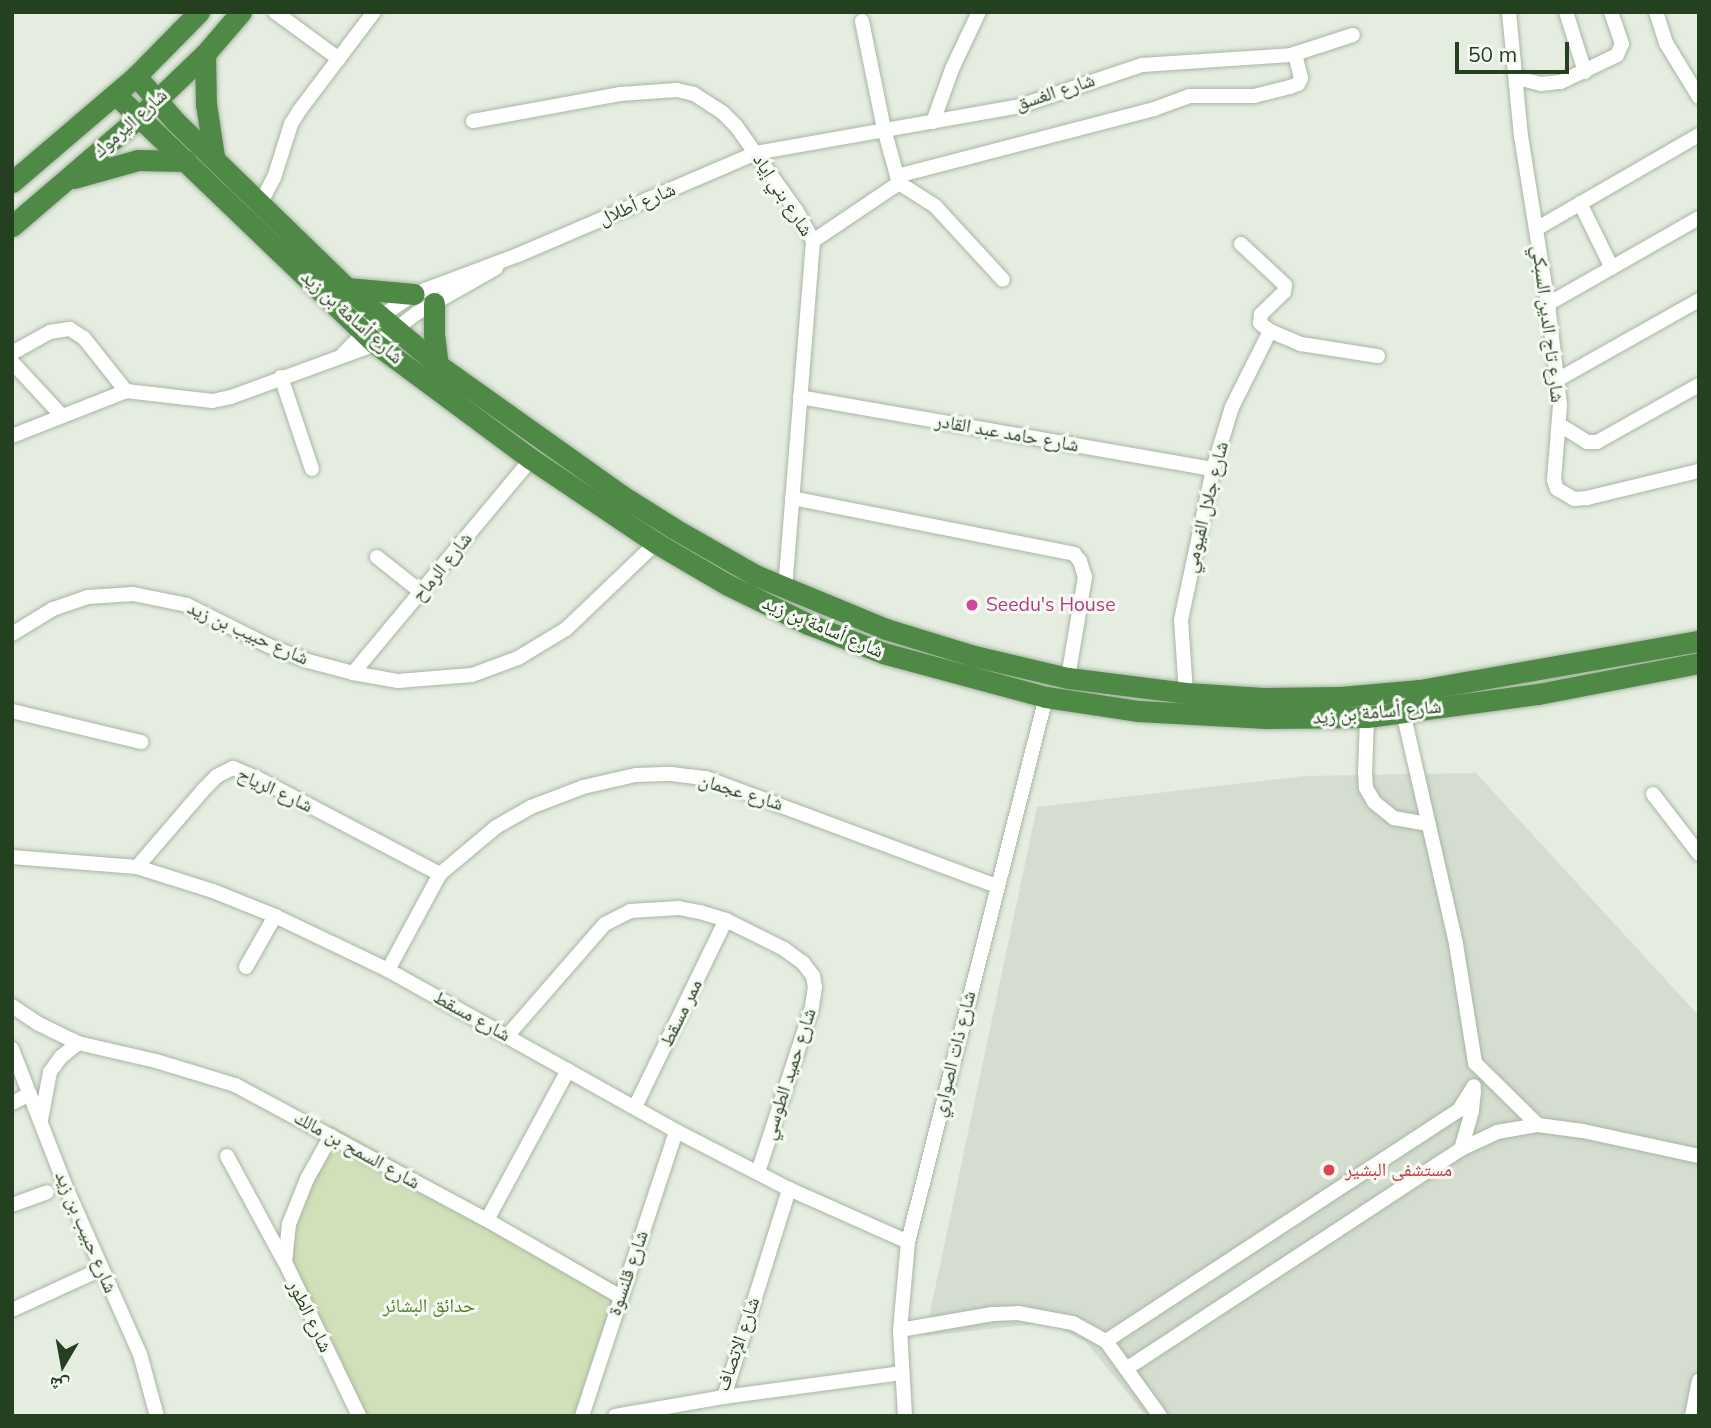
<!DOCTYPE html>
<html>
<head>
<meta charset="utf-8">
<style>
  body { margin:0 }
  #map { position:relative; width:1711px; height:1428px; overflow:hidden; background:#e5ede1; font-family:Mulish,"Noto Naskh Arabic",sans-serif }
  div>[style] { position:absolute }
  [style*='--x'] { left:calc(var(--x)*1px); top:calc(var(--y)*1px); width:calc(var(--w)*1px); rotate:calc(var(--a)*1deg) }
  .built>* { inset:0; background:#d4ddcf }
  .green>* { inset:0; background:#d1e0b8 }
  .roads { filter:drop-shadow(0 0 2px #a8b6a3) drop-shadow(0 0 2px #a8b6a3) }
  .minor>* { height:14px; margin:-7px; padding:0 7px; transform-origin:7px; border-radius:7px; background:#fff }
  .trunk>* { height:21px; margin:-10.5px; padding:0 10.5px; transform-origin:10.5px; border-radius:10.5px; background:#4e8a46 }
  .dots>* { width:19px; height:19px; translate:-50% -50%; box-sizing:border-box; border:4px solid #f5f9f2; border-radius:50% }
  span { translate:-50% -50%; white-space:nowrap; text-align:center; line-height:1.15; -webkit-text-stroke:6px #f5f9f2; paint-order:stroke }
  .street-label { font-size:19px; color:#254020 }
  .hotel-label { font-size:19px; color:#b23c85 }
  .left { translate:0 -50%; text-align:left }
  .health-label { font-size:19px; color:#be3a42 }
  .park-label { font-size:19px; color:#517a26 }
  .frame { position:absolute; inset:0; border:14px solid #254020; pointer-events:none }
  .north { position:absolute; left:28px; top:1330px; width:70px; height:70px; -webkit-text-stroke:5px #f5f9f2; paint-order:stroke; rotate:190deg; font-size:19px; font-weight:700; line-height:28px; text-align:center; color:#254020 }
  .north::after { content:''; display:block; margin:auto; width:24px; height:32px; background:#254020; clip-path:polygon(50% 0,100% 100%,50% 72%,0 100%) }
  .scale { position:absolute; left:1455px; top:42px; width:114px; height:32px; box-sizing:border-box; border:4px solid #254020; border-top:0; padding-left:9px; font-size:21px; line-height:24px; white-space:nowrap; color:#254020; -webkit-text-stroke:5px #f5f9f2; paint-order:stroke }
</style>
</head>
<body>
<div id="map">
  <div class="built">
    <div style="clip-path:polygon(1476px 773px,1699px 1016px,1699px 1416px,1146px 1416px,1086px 1342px,1054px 1326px,1038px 1324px,925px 1336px,1037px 807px,1305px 776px)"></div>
  </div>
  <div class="green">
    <div style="clip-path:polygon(331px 1125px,623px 1288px,583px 1416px,359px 1416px,285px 1258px,298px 1195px)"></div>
  </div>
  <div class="roads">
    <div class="minor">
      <div style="--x:275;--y:12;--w:79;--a:36.3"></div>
      <div style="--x:1509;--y:12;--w:125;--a:84.5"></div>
      <div style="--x:1521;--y:136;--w:170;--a:80.9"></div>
      <div style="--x:1548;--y:304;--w:102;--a:83.2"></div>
      <div style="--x:1560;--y:405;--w:75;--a:94.6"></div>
      <div style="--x:1554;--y:480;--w:9;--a:72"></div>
      <div style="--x:1557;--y:489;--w:20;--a:30"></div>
      <div style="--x:1574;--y:499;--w:13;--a:-4"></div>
      <div style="--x:1587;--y:498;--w:115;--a:-13.6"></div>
      <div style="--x:1566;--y:12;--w:63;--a:72.4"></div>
      <div style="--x:1656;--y:12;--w:33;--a:72"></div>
      <div style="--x:1666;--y:43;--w:63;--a:58.6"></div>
      <div style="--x:862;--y:21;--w:110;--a:78.5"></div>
      <div style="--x:884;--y:129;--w:56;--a:74.5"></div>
      <div style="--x:1517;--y:78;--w:25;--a:14"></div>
      <div style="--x:1541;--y:84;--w:20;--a:-6"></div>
      <div style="--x:1561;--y:82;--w:62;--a:-25.7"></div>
      <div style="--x:1617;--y:55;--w:12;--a:-66"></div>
      <div style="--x:1622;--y:44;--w:34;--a:-109"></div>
      <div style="--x:473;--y:121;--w:149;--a:-10.4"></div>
      <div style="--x:620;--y:94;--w:57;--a:-4"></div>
      <div style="--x:677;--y:90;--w:17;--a:13"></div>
      <div style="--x:694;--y:94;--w:33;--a:33"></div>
      <div style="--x:722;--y:112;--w:20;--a:45"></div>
      <div style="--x:736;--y:126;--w:103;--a:54.5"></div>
      <div style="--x:796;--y:210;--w:35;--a:61"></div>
      <div style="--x:813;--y:241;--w:348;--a:94.6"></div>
      <div style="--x:933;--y:122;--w:56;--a:-70.3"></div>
      <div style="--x:952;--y:69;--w:63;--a:-64.7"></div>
      <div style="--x:897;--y:176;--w:266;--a:-14.6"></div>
      <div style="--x:1154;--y:109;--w:37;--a:-20"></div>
      <div style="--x:1189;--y:96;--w:65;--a:0"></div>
      <div style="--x:1254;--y:96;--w:37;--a:-14"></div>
      <div style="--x:1290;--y:87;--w:9;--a:-21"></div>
      <div style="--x:1298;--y:84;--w:7;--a:-63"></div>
      <div style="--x:1301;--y:78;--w:25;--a:-104"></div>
      <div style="--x:261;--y:202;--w:27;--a:-62"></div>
      <div style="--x:274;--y:178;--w:57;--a:-72.5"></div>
      <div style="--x:291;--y:124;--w:15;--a:-58"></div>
      <div style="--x:299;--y:111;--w:124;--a:-52.9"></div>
      <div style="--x:1580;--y:203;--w:72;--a:63.8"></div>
      <div style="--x:1536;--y:229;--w:188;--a:-30"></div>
      <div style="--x:813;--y:241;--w:104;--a:-34"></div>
      <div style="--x:899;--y:183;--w:43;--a:32.6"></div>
      <div style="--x:935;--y:206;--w:100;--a:47.4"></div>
      <div style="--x:1241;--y:244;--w:60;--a:43"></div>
      <div style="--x:1285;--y:285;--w:7;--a:98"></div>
      <div style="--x:1284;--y:292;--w:32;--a:136"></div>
      <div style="--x:1261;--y:314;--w:9;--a:96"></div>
      <div style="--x:1260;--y:323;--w:13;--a:39"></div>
      <div style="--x:1270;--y:331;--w:34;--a:23"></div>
      <div style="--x:1301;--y:344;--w:78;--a:8.9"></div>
      <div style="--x:1548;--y:304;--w:174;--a:-29.7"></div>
      <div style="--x:12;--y:353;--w:43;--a:-28.9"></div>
      <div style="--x:50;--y:332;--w:20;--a:-9"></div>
      <div style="--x:70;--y:329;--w:17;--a:33"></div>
      <div style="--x:84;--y:338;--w:68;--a:51.6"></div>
      <div style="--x:343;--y:354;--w:52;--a:-45"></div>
      <div style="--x:380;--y:317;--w:41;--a:-34.1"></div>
      <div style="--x:414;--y:294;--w:111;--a:-20.6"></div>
      <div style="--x:518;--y:255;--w:259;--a:-23.2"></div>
      <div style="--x:756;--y:153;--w:268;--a:-10.1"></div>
      <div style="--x:1020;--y:106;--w:129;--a:-18.6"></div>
      <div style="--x:1142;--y:65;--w:149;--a:-3.8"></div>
      <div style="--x:1291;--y:55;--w:65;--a:-17.9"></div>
      <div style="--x:12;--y:362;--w:72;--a:47.2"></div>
      <div style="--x:281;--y:377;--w:97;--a:71.4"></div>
      <div style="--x:1557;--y:380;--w:163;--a:-29.4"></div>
      <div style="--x:800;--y:397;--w:419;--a:9.9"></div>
      <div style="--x:1560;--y:425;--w:32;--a:32"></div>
      <div style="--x:1587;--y:442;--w:10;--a:0"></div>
      <div style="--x:1597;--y:442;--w:117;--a:-29.2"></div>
      <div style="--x:12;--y:436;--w:123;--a:-21.5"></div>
      <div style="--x:126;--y:391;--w:87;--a:6.6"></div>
      <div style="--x:212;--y:401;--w:19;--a:-12"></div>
      <div style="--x:231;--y:397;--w:154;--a:-20.1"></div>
      <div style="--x:376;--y:344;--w:51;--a:-37.1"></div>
      <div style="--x:417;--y:313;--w:91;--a:-29.7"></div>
      <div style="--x:792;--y:498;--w:288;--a:11.2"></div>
      <div style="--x:1074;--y:554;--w:9;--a:49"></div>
      <div style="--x:1080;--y:561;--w:17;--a:73"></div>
      <div style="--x:1085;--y:577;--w:102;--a:99.6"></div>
      <div style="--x:377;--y:557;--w:56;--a:38.5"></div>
      <div style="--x:12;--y:634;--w:48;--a:-31.4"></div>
      <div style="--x:53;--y:609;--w:37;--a:-19"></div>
      <div style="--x:88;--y:597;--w:45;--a:-3.8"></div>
      <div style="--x:133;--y:594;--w:55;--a:11.5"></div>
      <div style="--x:187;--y:605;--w:89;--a:26.6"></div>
      <div style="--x:267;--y:645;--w:44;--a:21.3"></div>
      <div style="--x:308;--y:661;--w:47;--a:14.9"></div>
      <div style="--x:353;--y:673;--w:46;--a:10.1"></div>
      <div style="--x:398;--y:681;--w:74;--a:-4.6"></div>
      <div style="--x:472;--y:675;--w:49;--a:-20.3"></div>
      <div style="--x:518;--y:658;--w:56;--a:-31.1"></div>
      <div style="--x:566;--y:629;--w:124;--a:-43.7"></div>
      <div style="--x:353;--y:673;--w:278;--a:-50.2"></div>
      <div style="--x:1186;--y:693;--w:73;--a:-93.9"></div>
      <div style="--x:1181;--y:620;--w:154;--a:-78"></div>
      <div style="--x:1213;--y:469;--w:65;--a:-73"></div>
      <div style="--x:1232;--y:407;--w:85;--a:-63.4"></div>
      <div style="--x:12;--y:711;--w:133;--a:13.5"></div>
      <div style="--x:1403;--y:712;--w:238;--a:77.1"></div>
      <div style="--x:1456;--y:944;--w:121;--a:80.9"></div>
      <div style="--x:1475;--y:1063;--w:88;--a:44.5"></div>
      <div style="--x:1538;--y:1125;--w:45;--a:7.6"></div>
      <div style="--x:1583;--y:1131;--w:119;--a:12.2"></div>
      <div style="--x:1367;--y:717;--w:56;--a:92"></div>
      <div style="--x:1365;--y:773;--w:15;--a:86"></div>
      <div style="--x:1366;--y:788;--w:16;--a:60"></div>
      <div style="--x:1374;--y:802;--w:26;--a:39"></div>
      <div style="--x:1394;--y:818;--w:35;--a:10"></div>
      <div style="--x:1653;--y:794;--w:76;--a:52.5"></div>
      <div style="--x:12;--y:857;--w:125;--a:4.6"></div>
      <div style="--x:137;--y:867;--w:80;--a:17.5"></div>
      <div style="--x:213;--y:891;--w:67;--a:22"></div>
      <div style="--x:275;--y:916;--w:125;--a:25.5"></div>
      <div style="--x:388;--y:970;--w:330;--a:29.2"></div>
      <div style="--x:676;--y:1131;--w:127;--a:27.2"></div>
      <div style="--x:789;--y:1189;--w:130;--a:24"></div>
      <div style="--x:137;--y:867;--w:103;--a:-49.3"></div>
      <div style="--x:204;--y:789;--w:18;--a:-45"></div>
      <div style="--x:217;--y:776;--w:18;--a:-27"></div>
      <div style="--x:233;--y:768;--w:26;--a:23"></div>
      <div style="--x:257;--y:778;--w:207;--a:27.7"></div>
      <div style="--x:246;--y:967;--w:59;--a:-60.4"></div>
      <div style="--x:388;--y:970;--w:109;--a:-61.6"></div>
      <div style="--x:440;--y:874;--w:73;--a:-40"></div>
      <div style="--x:496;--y:827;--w:40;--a:-29.7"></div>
      <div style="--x:531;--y:807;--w:56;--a:-21"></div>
      <div style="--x:583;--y:787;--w:54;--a:-12.8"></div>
      <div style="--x:636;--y:775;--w:35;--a:-2"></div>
      <div style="--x:671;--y:774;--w:35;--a:7"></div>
      <div style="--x:706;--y:778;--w:310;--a:20.4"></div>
      <div style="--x:12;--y:1006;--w:32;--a:34"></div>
      <div style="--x:39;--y:1024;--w:43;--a:26"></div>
      <div style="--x:78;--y:1043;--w:80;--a:13"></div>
      <div style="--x:156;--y:1061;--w:83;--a:16.9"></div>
      <div style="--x:235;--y:1085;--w:286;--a:28.2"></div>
      <div style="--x:487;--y:1220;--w:152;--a:29.9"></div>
      <div style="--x:508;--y:1035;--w:147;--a:-48.9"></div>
      <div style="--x:605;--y:924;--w:28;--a:-27"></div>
      <div style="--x:630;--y:911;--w:49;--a:-3.5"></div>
      <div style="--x:679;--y:908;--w:21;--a:11"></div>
      <div style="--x:700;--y:912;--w:27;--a:17"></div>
      <div style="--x:726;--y:920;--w:65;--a:26.6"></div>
      <div style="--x:784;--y:949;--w:24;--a:36"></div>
      <div style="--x:803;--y:963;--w:16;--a:52"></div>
      <div style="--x:813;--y:976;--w:11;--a:80"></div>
      <div style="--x:815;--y:987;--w:20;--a:99"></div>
      <div style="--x:812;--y:1007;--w:174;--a:108.1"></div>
      <div style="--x:12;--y:1049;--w:146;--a:68.7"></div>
      <div style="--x:65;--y:1185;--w:185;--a:66.1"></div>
      <div style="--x:140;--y:1354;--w:64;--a:74.7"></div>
      <div style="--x:1474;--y:1091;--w:20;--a:96"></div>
      <div style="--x:1472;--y:1111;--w:40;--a:106"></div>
      <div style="--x:1461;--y:1149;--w:40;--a:-25"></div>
      <div style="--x:1497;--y:1132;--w:42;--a:-9.7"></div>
      <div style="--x:12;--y:1103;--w:20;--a:-27"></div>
      <div style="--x:635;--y:1107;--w:208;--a:-64.1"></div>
      <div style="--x:41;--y:1120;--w:49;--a:-79.4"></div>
      <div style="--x:50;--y:1072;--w:19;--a:-54"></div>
      <div style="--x:61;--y:1057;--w:22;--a:-39"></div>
      <div style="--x:331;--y:1136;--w:49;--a:119.2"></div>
      <div style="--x:307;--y:1179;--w:48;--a:111.8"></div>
      <div style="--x:289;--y:1224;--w:38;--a:96"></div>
      <div style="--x:285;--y:1262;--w:171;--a:64.3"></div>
      <div style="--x:227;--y:1156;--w:119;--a:61.5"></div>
      <div style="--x:12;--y:1205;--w:37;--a:-20"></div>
      <div style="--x:487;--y:1220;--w:170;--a:-61.6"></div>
      <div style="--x:12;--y:1310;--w:98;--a:-24.7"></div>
      <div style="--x:900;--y:1330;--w:94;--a:-9.8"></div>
      <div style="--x:993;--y:1314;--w:25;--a:-2"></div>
      <div style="--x:1018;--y:1313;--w:56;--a:10.3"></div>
      <div style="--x:1073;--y:1323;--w:38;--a:29"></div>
      <div style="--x:1106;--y:1341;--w:92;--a:54.2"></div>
      <div style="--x:1106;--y:1341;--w:422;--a:-33.2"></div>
      <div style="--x:1459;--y:1110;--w:28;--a:-58"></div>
      <div style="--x:1126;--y:1369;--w:401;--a:-33.3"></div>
      <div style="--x:724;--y:1397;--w:180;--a:-7.7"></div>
      <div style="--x:582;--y:1416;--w:300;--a:-71.7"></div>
      <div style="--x:615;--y:1416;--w:111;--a:-9.9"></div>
      <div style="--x:724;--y:1397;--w:218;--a:-72.6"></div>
      <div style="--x:905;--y:1416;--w:86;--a:-93.3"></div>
      <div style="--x:900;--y:1330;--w:88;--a:-84.8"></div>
      <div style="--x:908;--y:1242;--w:562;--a:-75.79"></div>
      <div style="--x:1692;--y:1416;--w:36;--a:-79"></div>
    </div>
    <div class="trunk">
      <div style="--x:205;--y:54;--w:50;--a:88.9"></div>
      <div style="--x:206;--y:104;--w:53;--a:81.3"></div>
      <div style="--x:136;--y:76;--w:60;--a:49.1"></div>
      <div style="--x:175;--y:121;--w:240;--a:44.2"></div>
      <div style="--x:347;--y:288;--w:119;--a:40.2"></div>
      <div style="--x:438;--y:365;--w:224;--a:35.4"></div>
      <div style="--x:621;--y:495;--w:62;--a:32.4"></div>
      <div style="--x:673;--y:528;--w:95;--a:29.8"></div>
      <div style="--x:755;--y:575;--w:142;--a:22.4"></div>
      <div style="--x:886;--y:629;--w:92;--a:17.1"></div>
      <div style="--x:974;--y:656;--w:97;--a:13.2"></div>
      <div style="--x:1068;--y:678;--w:119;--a:7.2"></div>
      <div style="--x:1186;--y:693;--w:77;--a:3.7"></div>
      <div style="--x:1263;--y:698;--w:78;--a:-0.7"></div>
      <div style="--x:1341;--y:697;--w:79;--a:-5.1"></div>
      <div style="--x:1420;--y:690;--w:283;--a:-10"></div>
      <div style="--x:115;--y:94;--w:361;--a:43.8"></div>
      <div style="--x:376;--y:344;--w:193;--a:36.6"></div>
      <div style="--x:531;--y:459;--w:151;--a:33.9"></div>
      <div style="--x:656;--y:543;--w:83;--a:30.3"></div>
      <div style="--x:728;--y:585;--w:89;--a:26"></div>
      <div style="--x:808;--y:624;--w:80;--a:21.1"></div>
      <div style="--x:883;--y:653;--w:169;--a:15.1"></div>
      <div style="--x:1046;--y:697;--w:94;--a:8.6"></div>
      <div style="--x:1139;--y:711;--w:127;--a:3.2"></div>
      <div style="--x:1266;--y:718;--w:101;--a:-0.6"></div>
      <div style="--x:1367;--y:717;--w:173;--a:-7.7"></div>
      <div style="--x:1538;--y:694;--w:164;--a:-10.9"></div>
      <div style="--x:74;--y:178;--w:66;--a:-15.7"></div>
      <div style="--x:138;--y:160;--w:48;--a:1.2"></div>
      <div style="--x:12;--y:182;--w:163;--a:-40.5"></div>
      <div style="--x:136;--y:76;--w:90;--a:-45.5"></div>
      <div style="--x:12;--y:226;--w:167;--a:-40.6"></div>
      <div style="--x:139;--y:117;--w:91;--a:-43.7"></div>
      <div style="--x:205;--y:54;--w:55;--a:-49.4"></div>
      <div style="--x:347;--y:288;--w:67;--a:5.1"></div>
      <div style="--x:434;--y:303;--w:31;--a:90"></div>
      <div style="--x:434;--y:334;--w:31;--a:83"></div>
    </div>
  </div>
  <div class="dots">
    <div style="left:972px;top:605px;background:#d1479c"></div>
    <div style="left:1329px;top:1170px;background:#e0444e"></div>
  </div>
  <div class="street-label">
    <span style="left:1055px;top:92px;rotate:-18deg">شارع الغسق</span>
    <span style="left:130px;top:123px;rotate:-42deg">شارع اليرموك</span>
    <span style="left:783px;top:195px;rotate:57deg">شارع بني إياد</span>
    <span style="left:637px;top:204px;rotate:-23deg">شارع أطلال</span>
    <span style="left:352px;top:317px;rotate:42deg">شارع أسامة بن زيد</span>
    <span style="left:1548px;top:324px;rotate:83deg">شارع تاج الدين السبكي</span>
    <span style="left:1007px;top:433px;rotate:10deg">شارع حامد عبد القادر</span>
    <span style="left:1206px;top:507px;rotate:-76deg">شارع جلال الفيومي</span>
    <span style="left:442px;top:567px;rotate:-51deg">شارع الرماح</span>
    <span style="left:823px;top:627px;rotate:23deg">شارع أسامة بن زيد</span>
    <span style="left:248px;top:633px;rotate:24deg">شارع حبيب بن زيد</span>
    <span style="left:1377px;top:712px;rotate:-5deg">شارع أسامة بن زيد</span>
    <span style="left:275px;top:790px;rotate:25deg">شارع الرياح</span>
    <span style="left:741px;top:792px;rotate:17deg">شارع عجمان</span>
    <span style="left:681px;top:1013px;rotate:-64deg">ممر مسقط</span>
    <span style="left:472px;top:1016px;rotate:29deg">شارع مسقط</span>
    <span style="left:954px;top:1054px;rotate:-76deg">شارع ذات الصواري</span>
    <span style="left:789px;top:1074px;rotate:-72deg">شارع حميد الطوسي</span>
    <span style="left:357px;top:1150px;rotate:29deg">شارع السمح بن مالك</span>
    <span style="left:86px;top:1232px;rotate:67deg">شارع حبيب بن زيد</span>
    <span style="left:628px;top:1273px;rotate:-71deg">شارع قلنسوة</span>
    <span style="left:310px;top:1316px;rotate:64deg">شارع الطور</span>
    <span style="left:738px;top:1344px;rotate:-71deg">شارع الإتصاف</span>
  </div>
  <div class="hotel-label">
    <span class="left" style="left:986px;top:605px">Seedu's House</span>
  </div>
  <div class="health-label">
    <span class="left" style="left:1345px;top:1170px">مستشفى البشير</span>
  </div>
  <div class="park-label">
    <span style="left:429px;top:1306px">حدائق البشائر</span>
  </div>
  <div class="frame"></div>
  <div class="north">ش</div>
  <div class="scale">50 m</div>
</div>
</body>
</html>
